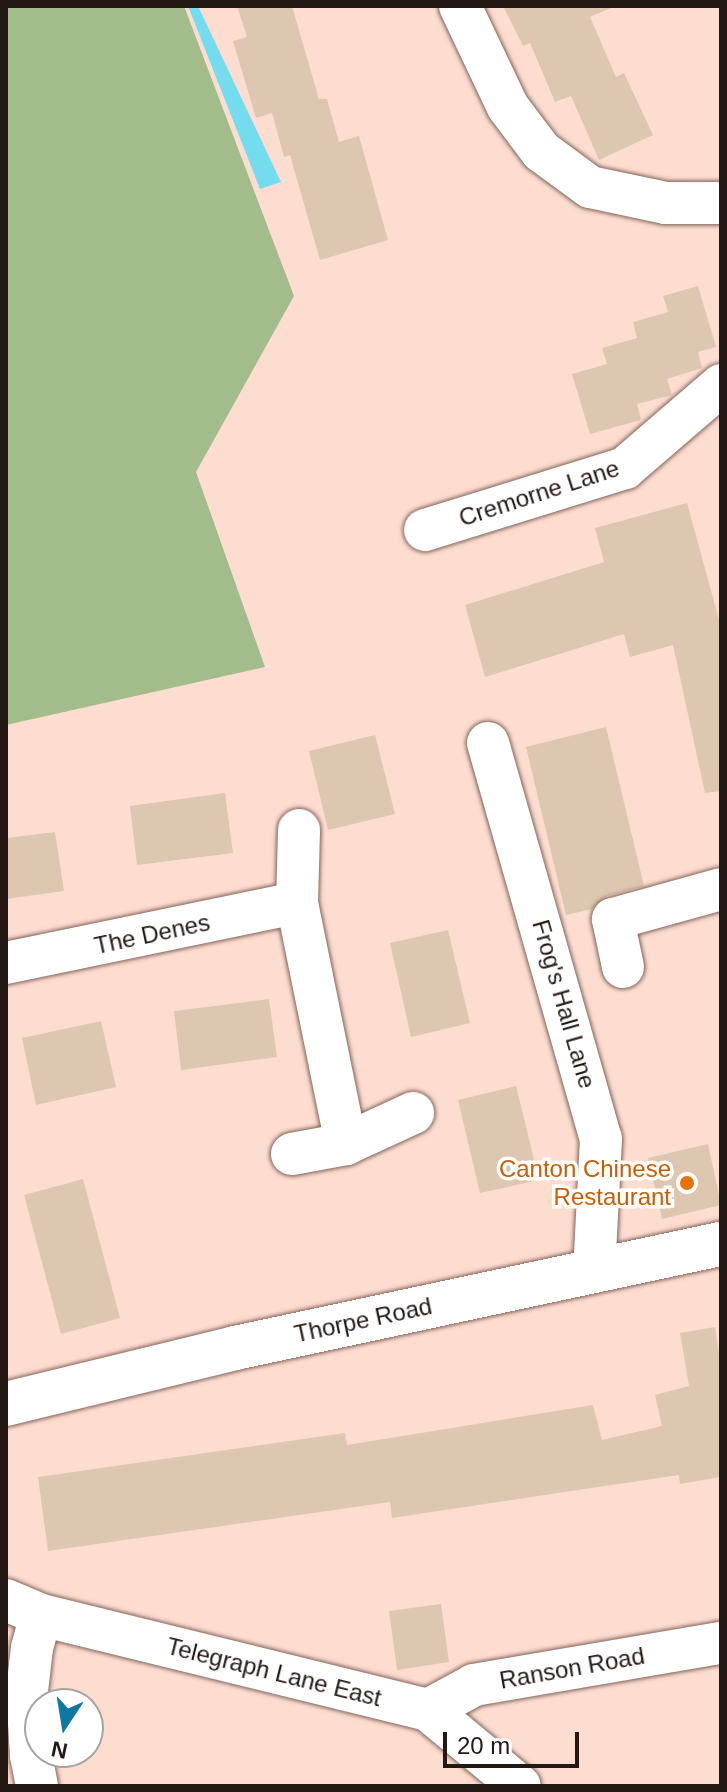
<!DOCTYPE html>
<html>
<head>
<meta charset="utf-8">
<style>
  body { margin:0 }
  #map { position:relative; width:727px; height:1792px; overflow:hidden; background:#feddd1; font-family:Helvetica,sans-serif }
  div>[style] { position:absolute }
  [style*='--x'] { left:calc(var(--x)*1px); top:calc(var(--y)*1px); width:calc(var(--w)*1px); rotate:calc(var(--a)*1deg) }
  .green>* { inset:0; background:#a3bc8b }
  .water>* { inset:0; background:#73dcee }
  .building>* { inset:0; background:#ddc7b0 }
  .roads { filter:drop-shadow(0 0 2px #81655a) drop-shadow(0 0 2px #81655a) }
  .street>* { height:42px; margin:-21px; padding:0 21px; transform-origin:21px; border-radius:21px; background:#fff }
  .primary>* { height:44px; margin:-22px; padding:0 22px; transform-origin:22px; border-radius:22px; background:#fff }
  .dots>* { width:22px; height:22px; translate:-50% -50%; box-sizing:border-box; border:4px solid #fff; border-radius:50% }
  span { translate:-50% -50%; white-space:nowrap; text-align:center; line-height:1.15; -webkit-text-stroke:7px #fff; paint-order:stroke }
  .street-label { font-size:24px; color:#231814 }
  .food-label { font-size:24px; color:#c56008 }
  .right { translate:-100% -50%; text-align:right }
  .frame { position:absolute; inset:0; border:8px solid #231814; pointer-events:none }
  .north { position:absolute; left:24px; top:1688px; width:80px; height:80px; box-sizing:border-box; background:#fff; border:2px solid #a7a3a1; border-radius:50%; rotate:192deg; font-size:22px; font-weight:700; line-height:32px; text-align:center; color:#231814 }
  .north::after { content:''; display:block; margin:auto; width:28px; height:36px; background:#1077a2; clip-path:polygon(50% 0,100% 100%,50% 72%,0 100%) }
  .scale { position:absolute; left:443px; top:1732px; width:136px; height:36px; box-sizing:border-box; border:4px solid #231814; border-top:0; padding-left:10px; font-size:24px; line-height:28px; white-space:nowrap; color:#231814; -webkit-text-stroke:6px #fff; paint-order:stroke }
</style>
</head>
<body>
<div id="map">
  <div class="green">
    <div style="clip-path:polygon(6px 6px,184px 6px,294px 296px,196px 472px,265px 667px,6px 725px)"></div>
  </div>
  <div class="water">
    <div style="clip-path:polygon(188px 6px,198px 6px,281px 182px,260px 189px)"></div>
  </div>
  <div class="building">
    <div style="clip-path:polygon(237px 6px,292px 6px,319px 99px,327px 99px,339px 142px,359px 136px,388px 240px,320px 260px,290px 155px,284px 157px,272px 113px,256px 118px,233px 41px,247px 37px)"></div>
    <div style="clip-path:polygon(503px 6px,616px 6px,580px 21px,590px 17px,616px 77px,624px 73px,653px 135px,599px 160px,571px 96px,555px 102px,530px 43px,523px 46px)"></div>
    <div style="clip-path:polygon(698px 286px,716px 347px,698px 352px,702px 368px,667px 379px,672px 395px,637px 404px,641px 420px,590px 434px,572px 374px,607px 364px,602px 348px,637px 338px,633px 322px,668px 312px,663px 296px)"></div>
    <div style="clip-path:polygon(687px 503px,721px 627px,721px 791px,705px 793px,673px 645px,630px 657px,624px 634px,485px 677px,465px 605px,604px 562px,595px 528px)"></div>
    <div style="clip-path:polygon(606px 727px,644px 886px,607px 896px,592px 909px,566px 915px,526px 747px)"></div>
    <div style="clip-path:polygon(375px 735px,395px 814px,328px 830px,309px 751px)"></div>
    <div style="clip-path:polygon(225px 793px,233px 853px,137px 865px,130px 806px)"></div>
    <div style="clip-path:polygon(55px 832px,64px 891px,6px 899px,6px 838px)"></div>
    <div style="clip-path:polygon(448px 930px,470px 1023px,411px 1037px,390px 943px)"></div>
    <div style="clip-path:polygon(269px 999px,277px 1057px,181px 1070px,174px 1011px)"></div>
    <div style="clip-path:polygon(101px 1021px,116px 1087px,36px 1105px,22px 1038px)"></div>
    <div style="clip-path:polygon(516px 1086px,539px 1180px,480px 1193px,458px 1100px)"></div>
    <div style="clip-path:polygon(708px 1144px,721px 1205px,662px 1219px,648px 1158px)"></div>
    <div style="clip-path:polygon(83px 1179px,120px 1318px,61px 1334px,24px 1195px)"></div>
    <div style="clip-path:polygon(715px 1327px,721px 1366px,721px 1477px,680px 1484px,679px 1475px,392px 1518px,390px 1502px,48px 1551px,38px 1477px,345px 1433px,347px 1445px,593px 1405px,602px 1440px,662px 1426px,655px 1395px,689px 1386px,680px 1333px)"></div>
    <div style="clip-path:polygon(441px 1604px,449px 1662px,397px 1670px,389px 1611px)"></div>
  </div>
  <div class="roads">
    <div class="street">
      <div style="--x:460;--y:6;--w:112;--a:64.6"></div>
      <div style="--x:508;--y:107;--w:55;--a:53.1"></div>
      <div style="--x:541;--y:151;--w:61;--a:36.3"></div>
      <div style="--x:590;--y:187;--w:78;--a:11.9"></div>
      <div style="--x:666;--y:203;--w:55;--a:0"></div>
      <div style="--x:425;--y:530;--w:209;--a:-17.2"></div>
      <div style="--x:625;--y:468;--w:127;--a:-40.8"></div>
      <div style="--x:488;--y:743;--w:412;--a:74.1"></div>
      <div style="--x:601;--y:1139;--w:132;--a:93"></div>
      <div style="--x:297;--y:903;--w:73;--a:-88.4"></div>
      <div style="--x:6;--y:963;--w:297;--a:-11.7"></div>
      <div style="--x:297;--y:903;--w:246;--a:78.5"></div>
      <div style="--x:346;--y:1144;--w:55;--a:169.5"></div>
      <div style="--x:623;--y:967;--w:49;--a:-101.8"></div>
      <div style="--x:613;--y:919;--w:112;--a:-15.5"></div>
      <div style="--x:346;--y:1144;--w:74;--a:-24.8"></div>
      <div style="--x:6;--y:1600;--w:38;--a:23"></div>
      <div style="--x:41;--y:1615;--w:398;--a:13.8"></div>
      <div style="--x:428;--y:1710;--w:119;--a:39.6"></div>
      <div style="--x:428;--y:1710;--w:52;--a:-28.5"></div>
      <div style="--x:474;--y:1685;--w:251;--a:-9.7"></div>
      <div style="--x:37;--y:1786;--w:31;--a:-101"></div>
      <div style="--x:31;--y:1756;--w:65;--a:-93.5"></div>
      <div style="--x:27;--y:1691;--w:43;--a:-83.4"></div>
      <div style="--x:32;--y:1648;--w:34;--a:-75"></div>
    </div>
    <div class="primary">
      <div style="--x:6;--y:1404;--w:236;--a:-13.7"></div>
      <div style="--x:235;--y:1348;--w:497;--a:-12.1"></div>
    </div>
  </div>
  <div class="dots">
    <div style="left:687px;top:1183px;background:#e8710a"></div>
  </div>
  <div class="street-label">
    <span style="left:539px;top:493px;rotate:-18deg">Cremorne Lane</span>
    <span style="left:152px;top:934px;rotate:-12deg">The Denes</span>
    <span style="left:564px;top:1004px;rotate:74deg">Frog's Hall Lane</span>
    <span style="left:363px;top:1320px;rotate:-12deg">Thorpe Road</span>
    <span style="left:572px;top:1668px;rotate:-10deg">Ranson Road</span>
    <span style="left:274px;top:1672px;rotate:14deg">Telegraph Lane East</span>
  </div>
  <div class="food-label">
    <span class="right" style="left:671px;top:1183px">Canton Chinese<br>Restaurant</span>
  </div>
  <div class="frame"></div>
  <div class="north">N</div>
  <div class="scale">20 m</div>
</div>
</body>
</html>
